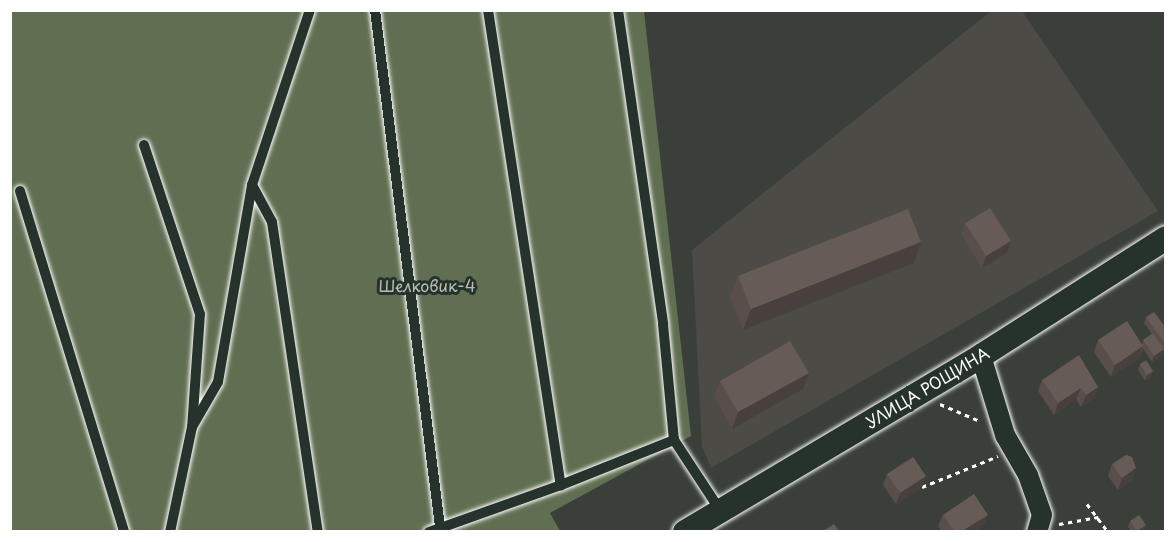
<!DOCTYPE html>
<html>
<head>
<meta charset="utf-8">
<style>
  body { margin:0 }
  #map { position:relative; width:1176px; height:542px; overflow:hidden; background:#3a3f39; font-family:"Playpen Sans",sans-serif }
  div>[style] { position:absolute }
  [style*='--x'] { left:calc(var(--x)*1px); top:calc(var(--y)*1px); width:calc(var(--w)*1px); rotate:calc(var(--a)*1deg) }
  .built>* { inset:0; background:#4c4b46 }
  .green>* { inset:0; background:#606f51 }
  .path>* { height:3px; margin-top:-1.5px; transform-origin:0; background:repeating-linear-gradient(90deg,#fff 0 4.5px,transparent 0 9px) }
  .roads { filter:drop-shadow(0 0 2px #fff) drop-shadow(0 0 2px #fff) }
  .service>* { height:10px; margin:-5px; padding:0 5px; transform-origin:5px; border-radius:5px; background:#26332d }
  .minor>* { height:20px; margin:-10px; padding:0 10px; transform-origin:10px; border-radius:10px; background:#26332d }
  .tertiary>* { height:24px; margin:-12px; padding:0 12px; transform-origin:12px; border-radius:12px; background:#26332d }
  .wall>* { inset:0; background:#594e4a }
  .shaded-wall>* { inset:0; background:#48403c }
  .building>* { inset:0; background:#675b56 }
  span { translate:-50% -50%; white-space:nowrap; text-align:center; line-height:1.15; -webkit-text-stroke:6px #26332d; paint-order:stroke }
  .park-label { font-size:16px; color:#b7beb1 }
  .street-label { font-size:16px; color:#fff }
  .frame { position:absolute; inset:0; border:12px solid #fff; pointer-events:none }
</style>
</head>
<body>
<div id="map">
  <div class="built">
    <div style="clip-path:polygon(991px 11px,1022px 11px,1158px 211px,711px 468px,702px 447px,692px 250px)"></div>
  </div>
  <div class="green">
    <div style="clip-path:polygon(10px 11px,644px 11px,691px 436px,550px 513px,560px 531px,11px 531px)"></div>
  </div>
  <div class="path">
    <div style="--x:940;--y:404;--w:43;--a:23"></div>
    <div style="--x:922;--y:487;--w:82;--a:-22.2"></div>
    <div style="--x:1087;--y:504;--w:35;--a:53"></div>
    <div style="--x:1059;--y:524;--w:40;--a:-10"></div>
  </div>
  <div class="roads">
    <div class="service">
      <div style="--x:375;--y:10;--w:521;--a:82.83"></div>
      <div style="--x:488;--y:10;--w:481;--a:81.3"></div>
      <div style="--x:618;--y:10;--w:317;--a:81.8"></div>
      <div style="--x:663;--y:324;--w:117;--a:84.6"></div>
      <div style="--x:144;--y:145;--w:178;--a:71.7"></div>
      <div style="--x:200;--y:314;--w:113;--a:94"></div>
      <div style="--x:192;--y:427;--w:107;--a:101.8"></div>
      <div style="--x:252;--y:185;--w:42;--a:61.6"></div>
      <div style="--x:272;--y:222;--w:313;--a:81.6"></div>
      <div style="--x:20;--y:191;--w:357;--a:73"></div>
      <div style="--x:192;--y:427;--w:52;--a:-60"></div>
      <div style="--x:218;--y:382;--w:200;--a:-80.2"></div>
      <div style="--x:252;--y:185;--w:184;--a:-71.7"></div>
      <div style="--x:429;--y:532;--w:140;--a:-19.6"></div>
      <div style="--x:561;--y:485;--w:122;--a:-21.7"></div>
      <div style="--x:674;--y:440;--w:84;--a:56.7"></div>
    </div>
    <div class="minor">
      <div style="--x:981;--y:356;--w:83;--a:73.1"></div>
      <div style="--x:1005;--y:435;--w:46;--a:60.1"></div>
      <div style="--x:1028;--y:475;--w:42;--a:70.7"></div>
      <div style="--x:1042;--y:515;--w:18;--a:106"></div>
    </div>
    <div class="tertiary">
      <div style="--x:685;--y:532;--w:344;--a:-30.7"></div>
      <div style="--x:981;--y:356;--w:219;--a:-32.5"></div>
    </div>
  </div>
  <div class="wall">
    <div style="clip-path:polygon(965px 223px,1011px 241px,1007px 253px,982px 268px,961px 234px)"></div>
    <div style="clip-path:polygon(914px 263px,743px 330px,730px 297px,738px 276px)"></div>
    <div style="clip-path:polygon(1146px 317px,1166px 328px,1166px 354px,1163px 351px,1162px 355px,1152px 362px,1143px 349px,1139px 358px,1111px 377px,1094px 352px,1098px 340px,1142px 344px,1143px 340px,1152px 334px,1144px 323px)"></div>
    <div style="clip-path:polygon(1140px 364px,1151px 377px,1145px 381px,1138px 370px)"></div>
    <div style="clip-path:polygon(1042px 380px,1098px 387px,1094px 398px,1081px 407px,1076px 399px,1054px 415px,1038px 391px)"></div>
    <div style="clip-path:polygon(720px 381px,803px 389px,732px 429px,714px 397px)"></div>
    <div style="clip-path:polygon(1112px 464px,1132px 480px,1118px 490px,1108px 476px)"></div>
    <div style="clip-path:polygon(887px 474px,926px 476px,922px 487px,896px 504px,883px 485px)"></div>
    <div style="clip-path:polygon(943px 515px,988px 515px,983px 526px,975px 531px,942px 531px,938px 526px)"></div>
    <div style="clip-path:polygon(1130px 521px,1144px 531px,1131px 531px,1128px 527px)"></div>
  </div>
  <div class="shaded-wall">
    <div style="clip-path:polygon(1011px 241px,1007px 253px,982px 268px,986px 256px)"></div>
    <div style="clip-path:polygon(921px 242px,914px 263px,743px 330px,751px 309px)"></div>
    <div style="clip-path:polygon(1143px 346px,1139px 358px,1111px 377px,1115px 365px)"></div>
    <div style="clip-path:polygon(1164px 349px,1162px 355px,1152px 362px,1154px 356px)"></div>
    <div style="clip-path:polygon(1153px 371px,1151px 377px,1145px 381px,1147px 375px)"></div>
    <div style="clip-path:polygon(809px 373px,803px 389px,732px 429px,738px 412px)"></div>
    <div style="clip-path:polygon(1098px 387px,1094px 398px,1081px 407px,1086px 395px)"></div>
    <div style="clip-path:polygon(1081px 388px,1076px 399px,1054px 415px,1058px 403px)"></div>
    <div style="clip-path:polygon(1136px 468px,1132px 480px,1118px 490px,1122px 478px)"></div>
    <div style="clip-path:polygon(926px 476px,922px 487px,896px 504px,900px 493px)"></div>
    <div style="clip-path:polygon(988px 515px,983px 526px,975px 531px,962px 531px)"></div>
    <div style="clip-path:polygon(1146px 525px,1144px 531px,1137px 531px)"></div>
  </div>
  <div class="building">
    <div style="clip-path:polygon(990px 208px,1011px 241px,986px 256px,965px 223px)"></div>
    <div style="clip-path:polygon(908px 209px,921px 242px,751px 309px,738px 276px)"></div>
    <div style="clip-path:polygon(1154px 312px,1166px 328px,1166px 345px,1146px 317px)"></div>
    <div style="clip-path:polygon(1127px 321px,1143px 346px,1115px 365px,1098px 340px)"></div>
    <div style="clip-path:polygon(1153px 333px,1164px 349px,1154px 356px,1143px 340px)"></div>
    <div style="clip-path:polygon(790px 341px,809px 373px,738px 412px,720px 381px)"></div>
    <div style="clip-path:polygon(1079px 355px,1098px 387px,1086px 395px,1081px 388px,1058px 403px,1042px 380px)"></div>
    <div style="clip-path:polygon(1146px 360px,1153px 371px,1147px 375px,1140px 364px)"></div>
    <div style="clip-path:polygon(1126px 455px,1132px 457px,1136px 468px,1122px 478px,1112px 464px)"></div>
    <div style="clip-path:polygon(913px 457px,926px 476px,900px 493px,887px 474px)"></div>
    <div style="clip-path:polygon(974px 494px,988px 515px,962px 531px,954px 531px,943px 515px)"></div>
    <div style="clip-path:polygon(1139px 515px,1146px 525px,1137px 531px,1130px 521px)"></div>
    <div style="clip-path:polygon(834px 524px,839px 531px,823px 531px)"></div>
  </div>
  <div class="park-label">
    <span style="left:427px;top:285px">Шелковик-4</span>
  </div>
  <div class="street-label">
    <span style="left:927px;top:387px;rotate:-31deg">УЛИЦА РОЩИНА</span>
  </div>
  <div class="frame"></div>
</div>
</body>
</html>
